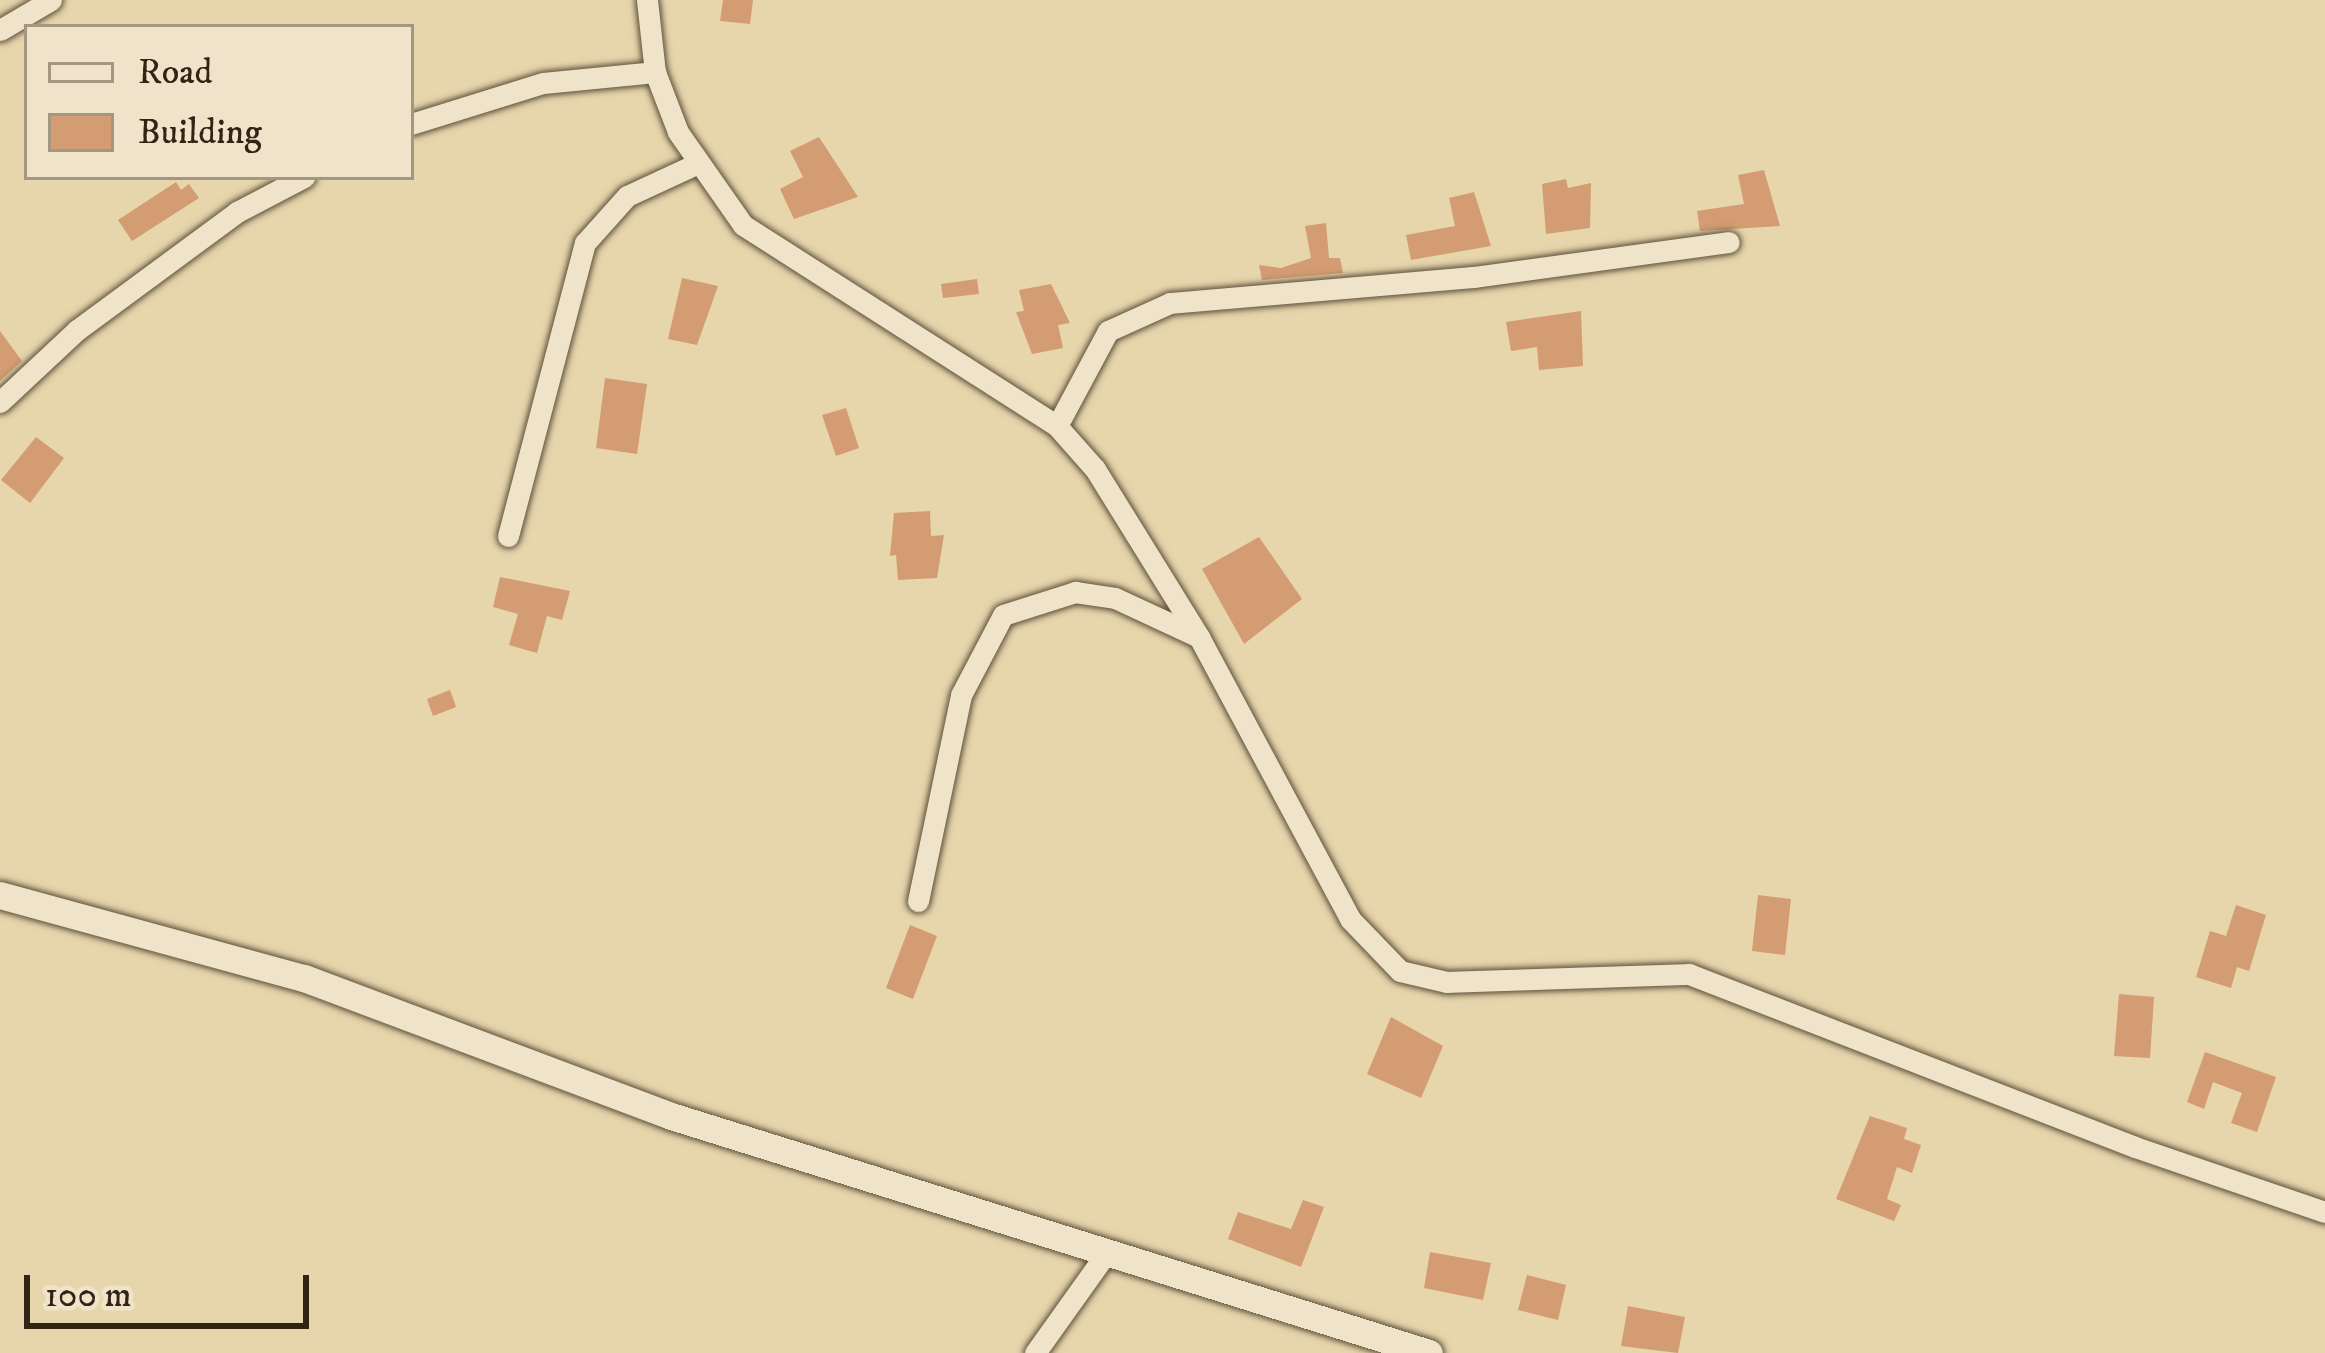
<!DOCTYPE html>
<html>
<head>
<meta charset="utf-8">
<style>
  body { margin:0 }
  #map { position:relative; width:2325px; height:1353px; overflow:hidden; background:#e7d6ac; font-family:"IM FELL DW Pica",serif }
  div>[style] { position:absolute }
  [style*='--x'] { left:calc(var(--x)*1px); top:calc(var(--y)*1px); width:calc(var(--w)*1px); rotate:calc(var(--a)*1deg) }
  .building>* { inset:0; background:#d39c72 }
  .roads { filter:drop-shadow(0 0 3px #5f503b) drop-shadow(0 0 3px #5f503b) }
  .minor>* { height:21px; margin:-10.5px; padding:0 10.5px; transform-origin:10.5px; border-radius:10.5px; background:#efe4c9 }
  .tertiary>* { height:27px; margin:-13.5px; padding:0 13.5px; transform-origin:13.5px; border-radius:13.5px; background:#efe4c9 }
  span { translate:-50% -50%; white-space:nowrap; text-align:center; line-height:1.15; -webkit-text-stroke:12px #efe4c9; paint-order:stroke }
  .legend { position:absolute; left:24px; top:24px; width:390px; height:156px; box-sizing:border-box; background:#efe4c9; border:3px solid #a39781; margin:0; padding:15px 21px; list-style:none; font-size:36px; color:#322415 }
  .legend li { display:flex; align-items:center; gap:24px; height:60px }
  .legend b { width:60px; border:3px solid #a39781 }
  .scale { position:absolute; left:24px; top:1275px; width:285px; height:54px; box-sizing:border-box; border:6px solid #322415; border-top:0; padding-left:15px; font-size:36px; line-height:42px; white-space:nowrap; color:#322415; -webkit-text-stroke:9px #efe4c9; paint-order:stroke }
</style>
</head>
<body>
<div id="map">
  <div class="building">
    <div style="clip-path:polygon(723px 0,753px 0,750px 24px,720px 21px)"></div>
    <div style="clip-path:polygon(819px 137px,858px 197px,794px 219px,780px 189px,803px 177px,790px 151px)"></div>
    <div style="clip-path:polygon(1764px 170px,1780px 226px,1700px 231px,1697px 211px,1744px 204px,1738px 175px)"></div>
    <div style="clip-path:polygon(1566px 179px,1568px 188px,1591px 183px,1590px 228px,1546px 234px,1542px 184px)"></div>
    <div style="clip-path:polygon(176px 182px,181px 190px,189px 184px,199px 198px,132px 241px,118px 220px)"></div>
    <div style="clip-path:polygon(1474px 192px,1491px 246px,1411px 260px,1406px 235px,1455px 226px,1449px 198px)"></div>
    <div style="clip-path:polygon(1326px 223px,1329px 258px,1340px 258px,1343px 273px,1262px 280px,1259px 265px,1281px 268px,1311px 258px,1305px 226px)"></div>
    <div style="clip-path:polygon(682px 278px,718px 286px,697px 345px,668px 339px)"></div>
    <div style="clip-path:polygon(977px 279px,979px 294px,943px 298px,941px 284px)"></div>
    <div style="clip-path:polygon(1051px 284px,1070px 323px,1058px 325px,1063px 348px,1032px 354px,1016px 312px,1024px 311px,1019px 290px)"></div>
    <div style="clip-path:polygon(1581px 311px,1583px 366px,1539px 370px,1537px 347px,1511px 351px,1506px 322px)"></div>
    <div style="clip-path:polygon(0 331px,22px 361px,0 381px)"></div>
    <div style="clip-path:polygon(605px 378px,647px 384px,637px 454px,596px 448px)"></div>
    <div style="clip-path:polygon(846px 408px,859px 448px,836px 456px,822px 415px)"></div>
    <div style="clip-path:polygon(36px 437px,64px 458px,30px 503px,1px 480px)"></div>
    <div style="clip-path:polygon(930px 511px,931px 536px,944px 535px,937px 578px,898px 580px,896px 555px,890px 556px,894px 513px)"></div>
    <div style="clip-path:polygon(1259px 537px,1302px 599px,1244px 644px,1202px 569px)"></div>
    <div style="clip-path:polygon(500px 577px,570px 591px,562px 620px,547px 616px,537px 653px,509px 645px,518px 614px,493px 607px)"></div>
    <div style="clip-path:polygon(450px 690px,456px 707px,433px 716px,427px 699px)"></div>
    <div style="clip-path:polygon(1758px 895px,1791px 899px,1785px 955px,1752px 951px)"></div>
    <div style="clip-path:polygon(2236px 905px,2266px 915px,2249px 971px,2237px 967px,2231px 988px,2196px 977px,2210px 931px,2226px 936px)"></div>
    <div style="clip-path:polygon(910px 925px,937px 936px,913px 999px,886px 988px)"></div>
    <div style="clip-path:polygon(2119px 994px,2154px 997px,2150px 1058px,2114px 1056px)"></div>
    <div style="clip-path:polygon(1391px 1017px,1443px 1046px,1421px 1098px,1367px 1074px)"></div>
    <div style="clip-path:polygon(2205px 1052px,2276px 1077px,2257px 1132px,2231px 1123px,2242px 1093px,2213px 1082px,2204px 1109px,2187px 1102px)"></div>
    <div style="clip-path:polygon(1870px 1116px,1907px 1128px,1904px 1139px,1921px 1145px,1912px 1173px,1897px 1167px,1887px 1199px,1901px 1205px,1894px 1221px,1836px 1199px)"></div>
    <div style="clip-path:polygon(1303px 1200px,1324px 1207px,1301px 1267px,1228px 1239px,1238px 1212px,1291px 1229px)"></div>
    <div style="clip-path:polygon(1430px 1252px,1491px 1263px,1483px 1300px,1424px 1288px)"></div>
    <div style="clip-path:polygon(1527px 1275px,1566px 1285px,1558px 1320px,1518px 1310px)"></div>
    <div style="clip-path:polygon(1628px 1306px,1685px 1317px,1678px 1353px,1621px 1346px)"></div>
  </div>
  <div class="roads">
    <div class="minor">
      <div style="--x:647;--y:0;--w:72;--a:83.7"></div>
      <div style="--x:655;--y:72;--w:64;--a:69"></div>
      <div style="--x:678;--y:132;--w:113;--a:55"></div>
      <div style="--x:743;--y:225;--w:373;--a:32.6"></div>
      <div style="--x:1057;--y:426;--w:57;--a:48.5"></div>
      <div style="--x:1095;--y:469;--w:198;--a:58.2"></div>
      <div style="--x:1199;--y:637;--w:320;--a:61.8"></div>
      <div style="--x:1350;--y:919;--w:72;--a:46.1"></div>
      <div style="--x:1400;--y:971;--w:48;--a:13.2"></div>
      <div style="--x:1447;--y:982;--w:242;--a:-1.9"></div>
      <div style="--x:1689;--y:974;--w:478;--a:21.2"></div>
      <div style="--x:2135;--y:1147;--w:201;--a:18.9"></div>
      <div style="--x:0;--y:30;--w:59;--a:-30.5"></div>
      <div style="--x:411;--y:124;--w:138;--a:-17.3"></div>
      <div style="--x:543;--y:83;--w:113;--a:-5.6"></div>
      <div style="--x:0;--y:402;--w:105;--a:-43.1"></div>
      <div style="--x:77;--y:330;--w:199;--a:-36.4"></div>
      <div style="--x:237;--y:212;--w:76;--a:-27.6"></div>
      <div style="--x:1057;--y:426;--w:108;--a:-61.8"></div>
      <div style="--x:1108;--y:331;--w:68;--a:-24.3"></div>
      <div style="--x:1170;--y:303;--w:305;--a:-4.9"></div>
      <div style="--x:1474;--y:277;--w:257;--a:-7.8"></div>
      <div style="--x:508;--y:536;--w:303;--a:-75.3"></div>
      <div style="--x:585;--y:243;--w:63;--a:-48.2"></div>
      <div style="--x:627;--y:196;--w:78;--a:-24.9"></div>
      <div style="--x:918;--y:901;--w:210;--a:-78.2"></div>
      <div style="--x:961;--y:695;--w:90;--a:-62.3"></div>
      <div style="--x:1003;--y:615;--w:76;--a:-17.7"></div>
      <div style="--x:1075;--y:592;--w:40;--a:8.5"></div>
      <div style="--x:1115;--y:598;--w:90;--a:24.9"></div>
      <div style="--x:1035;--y:1353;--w:120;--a:-54.5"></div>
    </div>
    <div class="tertiary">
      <div style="--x:0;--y:895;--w:315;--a:15.3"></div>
      <div style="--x:304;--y:978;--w:392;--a:20.6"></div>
      <div style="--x:671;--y:1116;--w:794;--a:17.36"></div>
    </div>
  </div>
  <ul class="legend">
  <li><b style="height:15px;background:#efe4c9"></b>Road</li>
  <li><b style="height:33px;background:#d39c72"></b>Building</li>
  </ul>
  <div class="scale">100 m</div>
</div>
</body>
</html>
